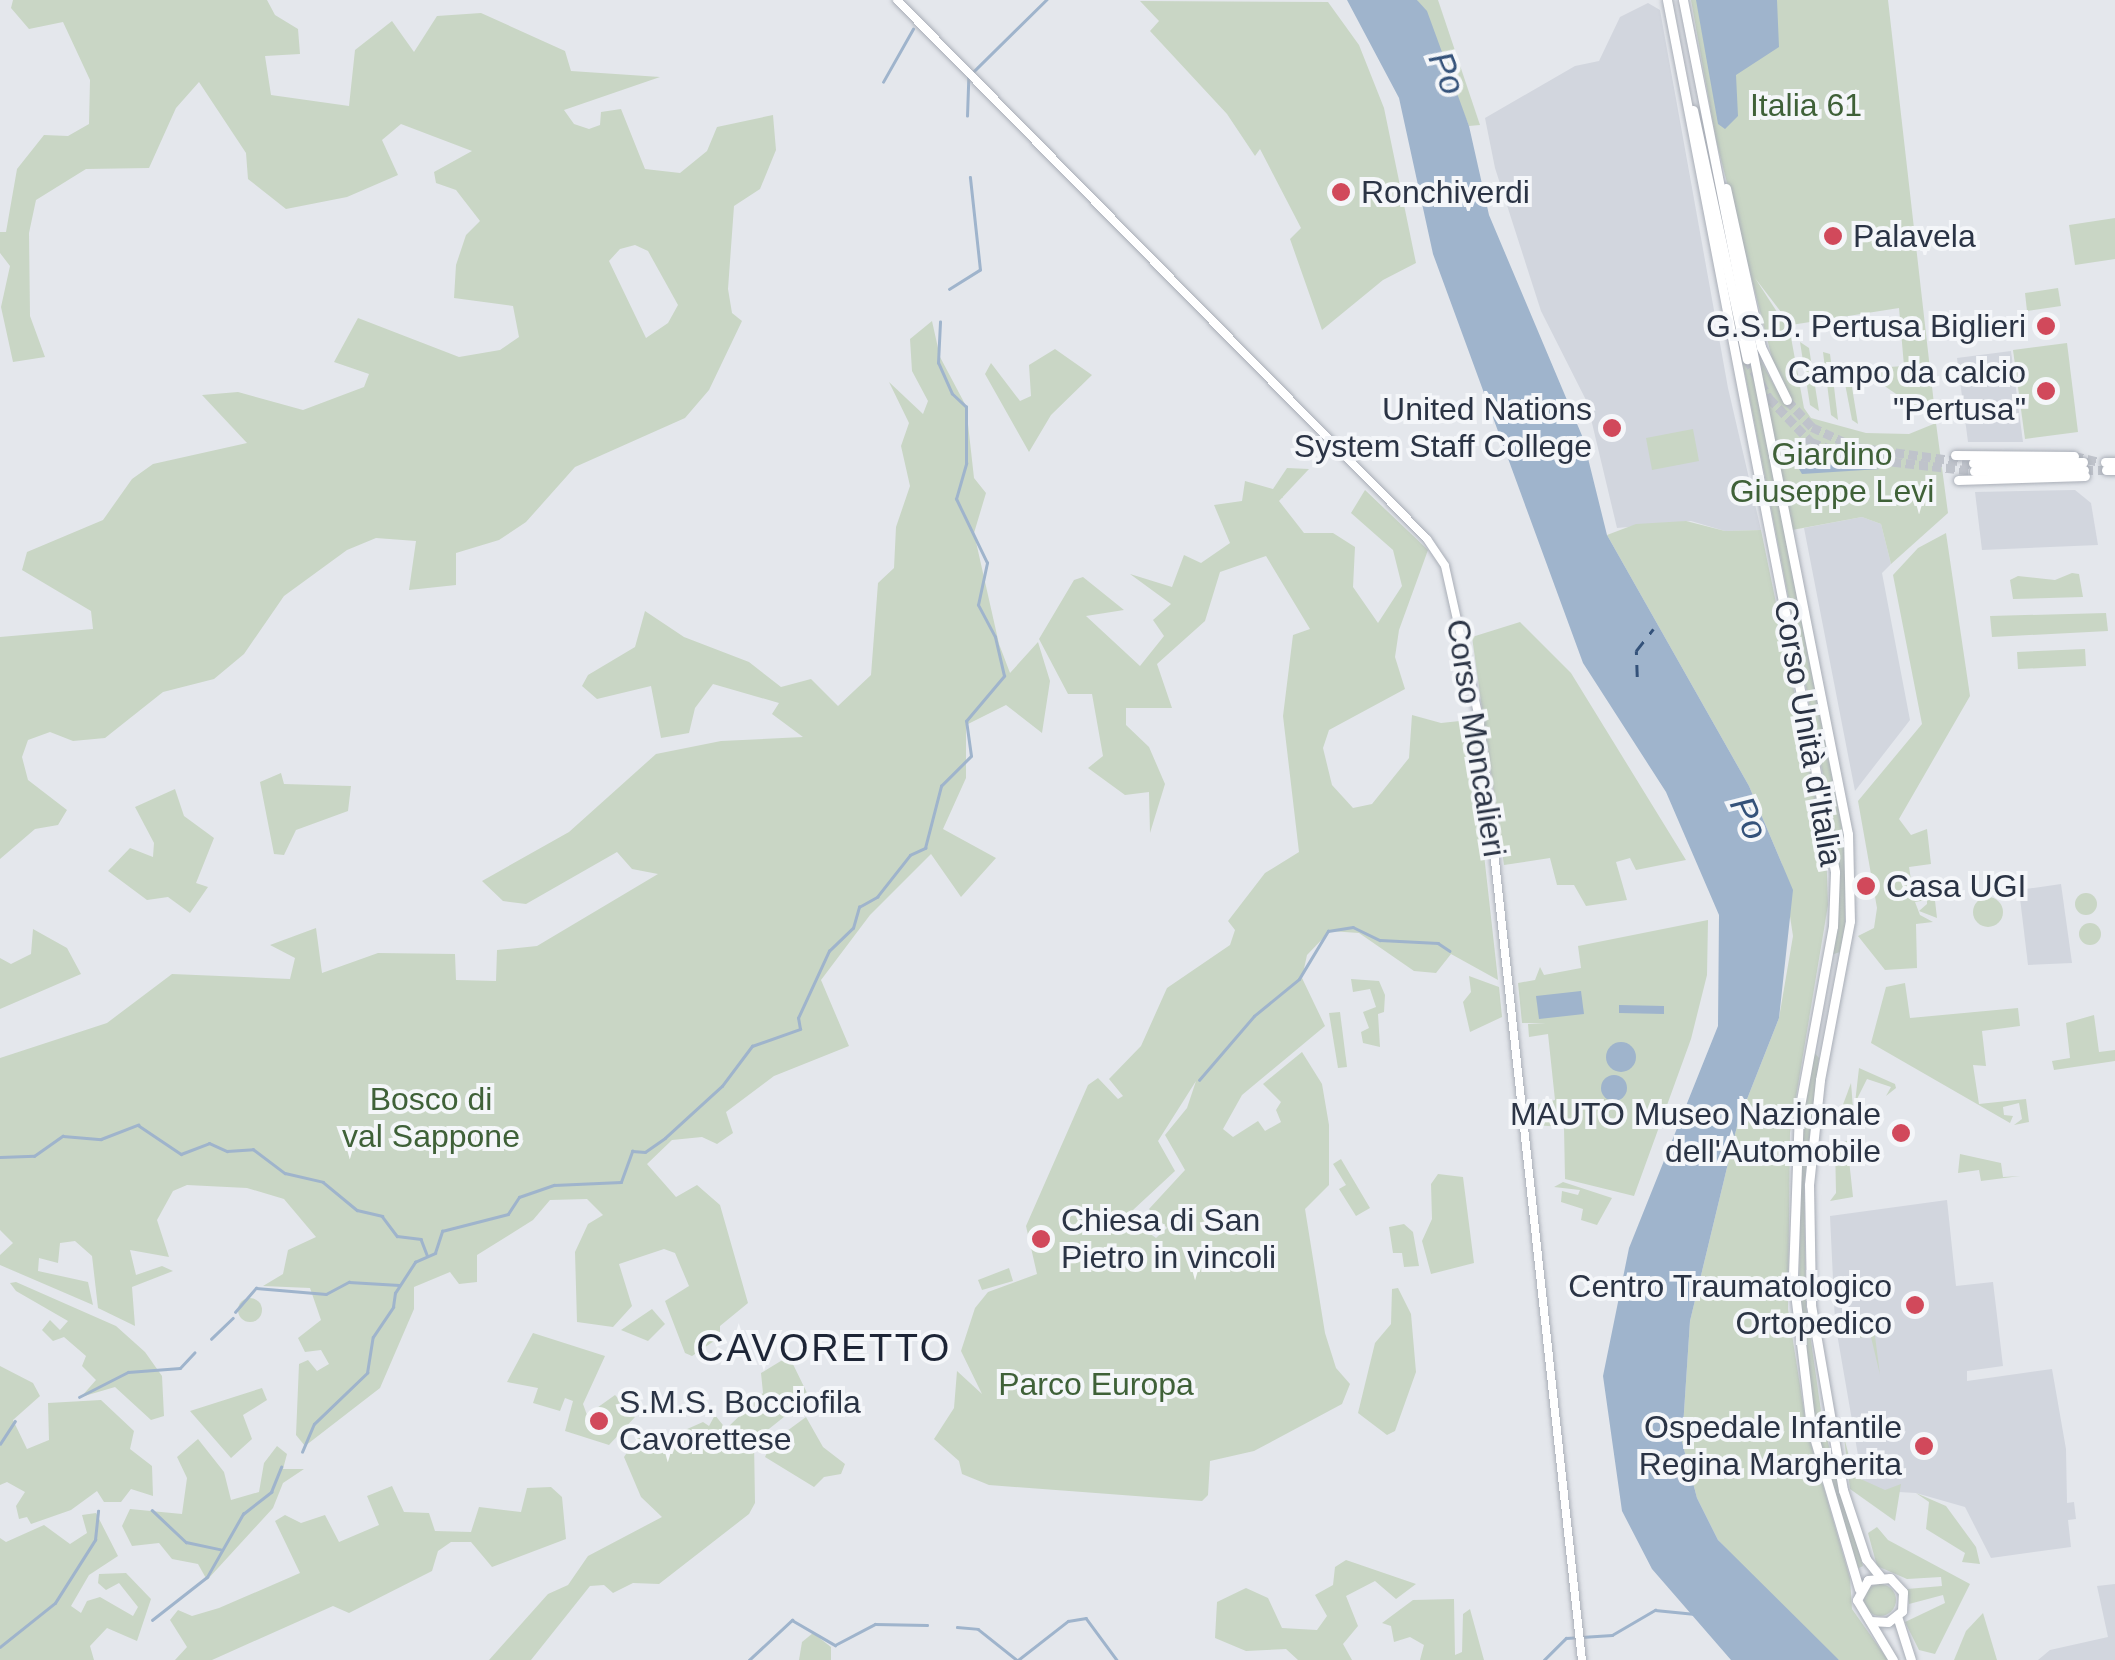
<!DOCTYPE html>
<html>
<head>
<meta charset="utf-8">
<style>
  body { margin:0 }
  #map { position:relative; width:2115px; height:1660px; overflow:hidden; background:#e4e7ec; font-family:Helvetica,sans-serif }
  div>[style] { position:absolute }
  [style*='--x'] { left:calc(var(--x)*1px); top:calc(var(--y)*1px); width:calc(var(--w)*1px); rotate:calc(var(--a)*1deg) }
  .built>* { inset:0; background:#d2d6de }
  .green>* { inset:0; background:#c9d6c5 }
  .round { border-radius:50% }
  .water>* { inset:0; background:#9fb4cc }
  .stream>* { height:2.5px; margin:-1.25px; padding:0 1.25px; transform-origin:1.25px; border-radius:1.25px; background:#9fb4cc }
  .ferry>* { height:2.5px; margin-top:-1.25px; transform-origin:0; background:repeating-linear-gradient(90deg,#34527a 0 12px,transparent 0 22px) }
  .primary-tunnel>* { height:9px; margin-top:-4.5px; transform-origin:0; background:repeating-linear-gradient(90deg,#bfc3cb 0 9px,transparent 0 13.5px) }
  .roads { filter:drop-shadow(0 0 2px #a9aeb7) drop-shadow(0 0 2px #a9aeb7) }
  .secondary>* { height:8px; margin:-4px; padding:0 4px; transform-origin:4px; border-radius:4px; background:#fff }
  .primary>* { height:9px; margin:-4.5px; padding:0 4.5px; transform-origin:4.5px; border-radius:4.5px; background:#fff }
  .dots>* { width:28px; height:28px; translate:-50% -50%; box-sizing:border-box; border:5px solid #f4f6f9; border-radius:50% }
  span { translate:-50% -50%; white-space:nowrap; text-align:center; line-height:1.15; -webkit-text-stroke:8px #f4f6f9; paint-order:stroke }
  .park-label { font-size:32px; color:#3f6138 }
  .poi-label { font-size:32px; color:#2b3445 }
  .left { translate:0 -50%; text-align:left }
  .right { translate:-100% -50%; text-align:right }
  .street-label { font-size:32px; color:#2b3445 }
  .water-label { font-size:35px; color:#34527a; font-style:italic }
  .quarter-label { font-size:38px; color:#1d2536; letter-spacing:2.5px }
</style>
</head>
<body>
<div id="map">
  <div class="built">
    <div style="clip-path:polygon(1648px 3px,1660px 10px,1728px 388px,1761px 530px,1725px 531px,1691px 521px,1617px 528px,1587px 402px,1541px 311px,1495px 168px,1485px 118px,1575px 66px,1599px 61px,1620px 17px)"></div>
    <div style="clip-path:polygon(2011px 351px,2023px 442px,1968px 442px,1957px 358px)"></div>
    <div style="clip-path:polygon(2075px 490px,2091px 503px,2098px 545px,1982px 550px,1975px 492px)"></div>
    <div style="clip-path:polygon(1862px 517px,1881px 524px,1891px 564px,1882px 573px,1910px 720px,1855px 791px,1804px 528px)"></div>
    <div style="clip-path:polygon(2061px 884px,2072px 963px,2028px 965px,2019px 890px)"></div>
    <div style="clip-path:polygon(1947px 1200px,1956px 1286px,1993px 1282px,2003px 1366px,1967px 1371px,1967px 1381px,2052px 1369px,2066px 1449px,2067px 1503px,2074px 1502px,2076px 1519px,2068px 1520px,2071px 1547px,1991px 1558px,1965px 1507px,1916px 1493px,1864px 1490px,1835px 1322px,1830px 1216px)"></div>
    <div style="clip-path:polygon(2115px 1584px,2115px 1660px,2038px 1660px,2050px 1650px,2108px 1637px,2097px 1586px)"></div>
  </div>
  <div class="green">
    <div style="clip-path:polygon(evenodd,13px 0,267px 0,275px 15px,298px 29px,300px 54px,265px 56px,271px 95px,349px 106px,355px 50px,392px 21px,414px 52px,437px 16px,481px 13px,565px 51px,571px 71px,660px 77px,564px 110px,574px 124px,589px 129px,600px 125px,601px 112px,621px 109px,645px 169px,680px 173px,707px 151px,717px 127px,773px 115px,776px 150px,760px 189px,734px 206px,728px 289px,732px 313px,742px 321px,709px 390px,685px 418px,575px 467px,526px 522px,499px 540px,456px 553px,456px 585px,409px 590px,416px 541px,376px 538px,347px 550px,284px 596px,244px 654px,214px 679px,163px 692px,105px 738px,73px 741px,50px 732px,28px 740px,22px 757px,28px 780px,67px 810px,58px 825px,35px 829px,0 859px,0 637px,93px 629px,91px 611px,22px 570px,27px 552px,103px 520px,132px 479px,153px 464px,247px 443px,202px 395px,238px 392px,303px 410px,364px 387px,369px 374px,334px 362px,358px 318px,459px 357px,500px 350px,519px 337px,513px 306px,454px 298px,456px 265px,466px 235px,480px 221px,456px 190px,436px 183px,434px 172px,472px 151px,401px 124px,382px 140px,398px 175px,347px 197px,286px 209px,248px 179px,246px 153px,199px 82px,176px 108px,149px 168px,86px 169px,36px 200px,29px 233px,30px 316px,45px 357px,13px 362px,1px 307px,10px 266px,0 253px,0 232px,6px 232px,17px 169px,44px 135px,68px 136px,89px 124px,90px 80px,63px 22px,29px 29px,11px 8px,13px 0,635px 245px,648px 251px,678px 305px,668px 323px,646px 338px,609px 261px,620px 249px,635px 245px)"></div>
    <div style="clip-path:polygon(1417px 0,1438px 0,1480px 125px,1469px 126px)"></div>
    <div style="clip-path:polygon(1691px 0,1888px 0,1934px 404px,1912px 405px,1873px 378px,1874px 368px,1904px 366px,1899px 308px,1791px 325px,1755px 278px,1790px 332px,1804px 408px,1811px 418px,1866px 433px,1909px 434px,1936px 423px,1948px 513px,1891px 564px,1881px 524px,1862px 517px,1792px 530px,1758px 356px,1783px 401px,1716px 140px)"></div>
    <div style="clip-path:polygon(1140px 1px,1328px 2px,1359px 45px,1384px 108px,1416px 263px,1383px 280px,1322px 330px,1290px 239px,1301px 228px,1260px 149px,1255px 156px,1227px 114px,1150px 31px,1159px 21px)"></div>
    <div style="clip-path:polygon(2115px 218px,2115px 259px,2075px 265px,2069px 225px)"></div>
    <div style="clip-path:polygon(2058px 288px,2061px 306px,2027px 311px,2025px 293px)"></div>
    <div style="clip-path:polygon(932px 321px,940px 357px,966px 406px,974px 478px,986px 493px,974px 533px,999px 644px,1010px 673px,1038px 642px,1050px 681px,1042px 733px,1006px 705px,966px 725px,966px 778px,943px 829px,996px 858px,961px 897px,931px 854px,870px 915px,821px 980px,849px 1046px,774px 1076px,726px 1112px,733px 1133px,717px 1144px,702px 1137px,672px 1140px,647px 1164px,676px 1197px,697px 1185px,720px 1205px,748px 1303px,720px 1326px,720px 1337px,692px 1356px,685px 1353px,665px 1301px,689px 1286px,675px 1253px,664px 1249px,619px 1264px,632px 1306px,613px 1327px,577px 1322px,575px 1252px,588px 1224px,603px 1215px,587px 1199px,550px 1200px,533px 1220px,477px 1255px,477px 1282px,459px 1284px,450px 1272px,414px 1287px,414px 1309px,380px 1388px,305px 1446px,296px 1435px,299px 1364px,308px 1360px,317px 1371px,329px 1364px,321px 1350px,305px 1352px,298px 1338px,321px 1320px,310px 1288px,263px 1286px,283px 1274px,288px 1250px,316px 1237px,284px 1199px,247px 1188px,187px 1185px,173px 1191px,157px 1220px,169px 1257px,130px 1250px,136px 1275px,162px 1266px,173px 1271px,132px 1287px,135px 1326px,98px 1308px,92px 1256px,75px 1241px,60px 1243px,58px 1263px,39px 1258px,38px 1271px,88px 1282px,93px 1305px,0 1265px,0 1255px,13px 1243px,0 1230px,0 1058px,107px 1023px,172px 974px,290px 979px,295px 958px,270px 945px,316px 928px,322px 973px,378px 953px,455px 954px,456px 980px,496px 981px,497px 950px,537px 946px,658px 874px,632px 869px,617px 852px,526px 904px,503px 901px,482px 881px,569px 832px,656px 754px,721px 741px,803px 737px,772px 714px,779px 703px,713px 684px,695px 708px,689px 733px,661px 738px,651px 686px,597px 699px,582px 686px,588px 675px,635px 647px,645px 611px,684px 637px,749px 662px,781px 687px,811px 679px,838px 706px,871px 675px,878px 583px,894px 568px,896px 527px,910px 486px,901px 446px,909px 423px,889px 382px,923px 414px,928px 401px,912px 371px,910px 339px)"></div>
    <div style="clip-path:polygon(1736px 328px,1744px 359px,1750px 357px,1845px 843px,1845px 927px,1840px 952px,1831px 955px,1839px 896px,1836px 842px)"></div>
    <div style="clip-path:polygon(1800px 342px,1809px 348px,1819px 411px,1810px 405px)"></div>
    <div style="clip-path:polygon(2067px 343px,2078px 432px,2025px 439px,2013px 350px)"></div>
    <div style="clip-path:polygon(1055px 349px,1092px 375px,1051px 415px,1029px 452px,985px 374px,991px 363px,1020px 401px,1031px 396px,1029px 365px)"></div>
    <div style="clip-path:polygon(1823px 352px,1830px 354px,1838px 420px,1831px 415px)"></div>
    <div style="clip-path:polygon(1841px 363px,1849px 369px,1858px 424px,1852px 420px)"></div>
    <div style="clip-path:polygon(1693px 429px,1699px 461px,1652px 470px,1646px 438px)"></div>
    <div style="clip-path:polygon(evenodd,1287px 468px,1309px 469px,1279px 501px,1304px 533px,1333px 533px,1355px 547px,1353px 587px,1378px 623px,1402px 586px,1393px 550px,1351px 513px,1365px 490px,1428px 550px,1399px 630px,1395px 657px,1405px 689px,1329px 730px,1323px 748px,1332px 785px,1353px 808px,1372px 804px,1409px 758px,1412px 715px,1441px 723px,1469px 720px,1498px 980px,1451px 954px,1436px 973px,1414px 971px,1359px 933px,1330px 931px,1307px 955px,1302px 978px,1325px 1026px,1242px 1095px,1223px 1129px,1233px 1137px,1258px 1121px,1265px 1131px,1281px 1122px,1276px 1110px,1281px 1102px,1263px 1084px,1302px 1052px,1322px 1084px,1329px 1125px,1329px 1185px,1305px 1209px,1325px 1333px,1336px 1368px,1350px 1384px,1342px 1404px,1254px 1451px,1210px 1461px,1208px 1495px,1202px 1501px,989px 1485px,962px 1474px,959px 1461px,934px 1439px,954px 1408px,957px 1371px,982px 1394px,961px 1351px,975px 1308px,988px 1292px,1037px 1274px,1026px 1226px,1088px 1085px,1098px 1078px,1118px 1099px,1123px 1096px,1109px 1079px,1141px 1046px,1167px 988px,1230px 945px,1235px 930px,1228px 921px,1265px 873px,1299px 852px,1283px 716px,1293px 635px,1310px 629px,1266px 556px,1220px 572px,1205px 621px,1157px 664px,1172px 708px,1126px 708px,1126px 725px,1149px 747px,1165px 784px,1150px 833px,1149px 792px,1125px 795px,1088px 768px,1103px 756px,1092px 694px,1068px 694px,1039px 639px,1074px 580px,1083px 577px,1124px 610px,1086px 616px,1140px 666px,1164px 636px,1153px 620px,1171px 604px,1130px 574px,1172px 587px,1184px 555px,1201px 563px,1230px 543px,1214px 505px,1242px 501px,1245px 481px,1273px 489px,1287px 468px,1196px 1081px,1187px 1108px,1165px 1135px,1185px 1170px,1149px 1209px,1167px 1228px,1156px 1238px,1138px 1225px,1133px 1210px,1175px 1171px,1158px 1141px,1196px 1081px)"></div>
    <div style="clip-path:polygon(1686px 521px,1725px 531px,1761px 530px,1826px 846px,1828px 905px,1790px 1133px,1788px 1309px,1807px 1430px,1850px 1578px,1852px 1609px,1888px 1660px,1839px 1660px,1821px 1648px,1718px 1540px,1697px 1498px,1682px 1442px,1690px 1321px,1738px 1122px,1779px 1018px,1793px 936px,1782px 864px,1749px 786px,1607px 535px,1636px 524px)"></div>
    <div style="clip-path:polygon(1946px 533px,1970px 696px,1899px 819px,1911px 835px,1927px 829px,1931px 864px,1909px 867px,1912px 886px,1933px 883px,1937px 918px,1919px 911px,1927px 904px,1927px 891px,1926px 900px,1915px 902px,1920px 915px,1933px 922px,1916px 924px,1917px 968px,1885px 970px,1858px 936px,1874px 928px,1877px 908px,1858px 801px,1922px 724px,1893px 575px,1918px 548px)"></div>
    <div style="clip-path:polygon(2072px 573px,2079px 574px,2083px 597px,2013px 599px,2010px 580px,2018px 576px,2055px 580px)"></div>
    <div style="clip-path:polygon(2106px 613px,2108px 631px,1992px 637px,1990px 616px)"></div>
    <div style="clip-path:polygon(1520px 622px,1571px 673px,1686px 860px,1636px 870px,1630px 858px,1616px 862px,1627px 900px,1586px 906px,1574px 885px,1557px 885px,1550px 858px,1504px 865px,1472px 637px)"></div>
    <div style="clip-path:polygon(2085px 649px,2086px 666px,2018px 669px,2017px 652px)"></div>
    <div style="clip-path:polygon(281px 773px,284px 784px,351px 786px,348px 811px,296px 830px,284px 855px,274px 854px,260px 782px)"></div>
    <div style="clip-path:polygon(175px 789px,184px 816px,214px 838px,196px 883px,208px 887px,190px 913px,168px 897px,147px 900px,108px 871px,130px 848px,153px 857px,154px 843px,135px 807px)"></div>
    <div class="round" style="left:2075px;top:893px;width:22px;height:22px"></div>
    <div class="round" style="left:1973px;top:897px;width:30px;height:30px"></div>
    <div style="clip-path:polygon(1708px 920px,1707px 975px,1691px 1039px,1634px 1196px,1565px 1179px,1564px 1127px,1532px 1125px,1530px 1106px,1555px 1100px,1548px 1034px,1529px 1037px,1528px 1024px,1546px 1023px,1522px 1023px,1518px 983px,1535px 980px,1540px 967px,1544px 975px,1581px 968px,1578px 946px)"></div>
    <div class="round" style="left:2079px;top:923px;width:22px;height:22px"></div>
    <div style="clip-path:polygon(33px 929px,67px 948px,81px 974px,0 1009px,0 958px,11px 964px,31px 954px)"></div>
    <div style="clip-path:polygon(1469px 976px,1499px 987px,1502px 1017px,1470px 1032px,1463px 1002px,1471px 992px)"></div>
    <div style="clip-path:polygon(1351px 979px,1379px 981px,1385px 995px,1384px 1012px,1378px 1014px,1380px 1047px,1363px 1043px,1361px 1032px,1369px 1028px,1363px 1012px,1376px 1007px,1370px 989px,1353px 992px)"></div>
    <div style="clip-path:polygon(1905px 983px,1910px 1018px,2018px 1008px,2020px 1026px,1982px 1031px,1986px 1066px,1973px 1065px,1979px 1104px,2026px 1099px,2029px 1122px,2014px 1125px,2022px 1119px,2019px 1103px,2003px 1107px,2004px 1115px,2013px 1116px,2010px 1123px,1871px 1043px,1886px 987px)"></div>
    <div style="clip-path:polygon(1340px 1012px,1347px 1067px,1338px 1068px,1329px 1013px)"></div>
    <div style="clip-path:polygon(2094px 1015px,2099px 1052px,2115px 1050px,2115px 1061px,2054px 1070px,2052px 1061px,2070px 1058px,2066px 1023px)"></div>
    <div style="clip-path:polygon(1812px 1050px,1819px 1058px,1804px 1185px,1806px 1306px,1823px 1425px,1863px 1566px,1857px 1569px,1815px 1426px,1799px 1307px,1801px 1130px)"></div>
    <div style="clip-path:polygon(1859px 1068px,1895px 1084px,1896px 1088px,1886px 1096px,1891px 1087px,1867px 1079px,1855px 1103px)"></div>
    <div style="clip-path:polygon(1851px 1083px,1853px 1108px,1849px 1124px,1838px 1118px)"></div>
    <div style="clip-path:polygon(1847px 1141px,1853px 1197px,1830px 1201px,1836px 1193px,1835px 1143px)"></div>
    <div style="clip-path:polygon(1960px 1154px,2001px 1163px,2003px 1177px,2020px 1176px,1981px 1181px,1979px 1170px,1958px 1173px)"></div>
    <div style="clip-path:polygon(1341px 1159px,1370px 1208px,1356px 1216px,1339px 1189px,1346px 1185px,1333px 1164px)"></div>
    <div style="clip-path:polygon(1438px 1174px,1463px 1177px,1474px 1263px,1431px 1274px,1422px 1241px,1432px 1219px,1431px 1184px)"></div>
    <div style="clip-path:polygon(1563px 1182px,1612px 1198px,1597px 1225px,1581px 1220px,1583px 1209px,1561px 1202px,1562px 1191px,1578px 1195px,1580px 1190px,1554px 1187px)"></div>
    <div style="clip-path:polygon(1404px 1224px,1413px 1232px,1419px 1266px,1404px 1267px,1402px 1253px,1393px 1253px,1389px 1227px)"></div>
    <div style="clip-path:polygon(1009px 1268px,1013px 1281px,982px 1290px,978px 1280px)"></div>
    <div style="clip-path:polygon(16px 1282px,116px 1326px,145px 1352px,162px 1376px,164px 1416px,151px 1420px,115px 1387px,81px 1397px,96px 1380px,82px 1366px,86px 1356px,64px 1337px,53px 1341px,42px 1330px,50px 1320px,60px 1330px,68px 1321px,16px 1291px,10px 1283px)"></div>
    <div style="clip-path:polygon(1398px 1288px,1411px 1314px,1416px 1372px,1395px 1431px,1387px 1435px,1358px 1413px,1375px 1343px,1391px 1324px,1392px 1289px)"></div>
    <div class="round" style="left:238px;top:1298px;width:24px;height:24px"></div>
    <div style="clip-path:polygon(652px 1309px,665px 1324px,648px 1341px,621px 1330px)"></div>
    <div style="clip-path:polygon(1853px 1316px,1875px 1336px,1880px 1375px,1871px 1337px,1856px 1338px)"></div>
    <div style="clip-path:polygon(533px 1333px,605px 1356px,583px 1404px,587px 1415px,615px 1395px,635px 1417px,609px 1445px,565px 1431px,573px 1401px,565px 1398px,560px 1411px,533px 1403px,538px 1388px,507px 1382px)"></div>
    <div style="clip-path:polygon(789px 1356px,809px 1397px,754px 1441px,755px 1503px,749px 1514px,659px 1584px,633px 1583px,613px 1593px,604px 1585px,590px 1586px,531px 1660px,489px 1660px,548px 1594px,568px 1585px,588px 1556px,662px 1517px,641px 1497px,624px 1457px,641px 1432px,669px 1437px,703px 1422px,709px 1426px,715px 1415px,726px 1429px,763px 1393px,761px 1373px)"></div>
    <div style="clip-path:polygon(0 1366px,33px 1383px,40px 1396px,13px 1420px,27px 1449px,49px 1440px,48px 1403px,101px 1400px,134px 1431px,130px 1449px,152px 1466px,153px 1496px,131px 1489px,121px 1502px,104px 1502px,97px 1491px,71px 1510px,31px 1524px,27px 1517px,19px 1519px,16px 1506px,25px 1492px,7px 1482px,0 1485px)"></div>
    <div style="clip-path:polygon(262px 1388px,267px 1400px,243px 1415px,252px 1439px,231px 1458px,190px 1411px)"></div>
    <div style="clip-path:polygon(806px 1417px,823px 1447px,845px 1464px,841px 1474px,824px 1477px,814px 1487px,765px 1457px,772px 1442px)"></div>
    <div style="clip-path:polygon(1844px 1437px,1854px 1476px,1885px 1490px,1901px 1484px,1895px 1521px,1850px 1489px)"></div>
    <div style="clip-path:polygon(198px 1439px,224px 1472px,231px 1500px,259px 1492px,264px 1463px,277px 1446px,287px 1454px,283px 1469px,304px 1469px,283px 1483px,273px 1508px,207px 1580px,198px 1564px,172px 1559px,159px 1543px,132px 1546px,122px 1526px,130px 1509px,182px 1514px,187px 1478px,177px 1457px)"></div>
    <div style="clip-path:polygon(392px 1486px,404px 1512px,429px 1513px,435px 1531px,471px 1532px,479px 1507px,521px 1512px,527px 1488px,551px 1487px,562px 1497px,566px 1539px,492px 1567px,471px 1542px,451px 1542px,438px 1551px,432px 1571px,349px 1613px,333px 1606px,212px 1660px,175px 1660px,187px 1647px,170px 1620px,178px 1610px,192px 1616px,219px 1608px,300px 1573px,275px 1521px,285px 1515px,301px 1523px,325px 1515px,339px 1542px,379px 1525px,367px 1496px)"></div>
    <div style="clip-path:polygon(1916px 1493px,1946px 1506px,1976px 1547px,1980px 1564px,1962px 1562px,1965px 1553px,1926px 1529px,1929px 1502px)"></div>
    <div style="clip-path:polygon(96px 1513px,118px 1556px,89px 1575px,71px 1606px,81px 1613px,87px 1601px,100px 1597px,133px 1616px,138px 1607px,119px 1583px,106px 1590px,98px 1583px,99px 1574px,126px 1573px,151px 1599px,137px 1641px,107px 1628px,90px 1646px,94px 1660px,0 1660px,0 1538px,6px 1542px,44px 1525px,70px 1544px,87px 1533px,82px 1515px)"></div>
    <div style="clip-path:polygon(1877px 1527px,1888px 1540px,1970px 1584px,1935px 1654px,1919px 1650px,1905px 1622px,1945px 1603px,1943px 1595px,1909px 1604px,1907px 1589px,1942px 1586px,1941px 1577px,1907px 1579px,1877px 1566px,1868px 1533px)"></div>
    <div style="clip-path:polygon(1346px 1560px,1416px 1584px,1396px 1599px,1375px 1581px,1346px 1596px,1358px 1626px,1343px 1644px,1352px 1660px,1298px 1660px,1286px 1649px,1246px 1651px,1215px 1638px,1217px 1602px,1246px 1588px,1268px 1598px,1282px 1628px,1317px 1630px,1327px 1616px,1315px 1595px,1333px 1585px,1335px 1567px)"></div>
    <div class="round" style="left:1864px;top:1584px;width:32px;height:32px"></div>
    <div style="clip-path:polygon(1454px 1599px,1455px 1655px,1462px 1652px,1463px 1614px,1470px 1609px,1484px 1660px,1420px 1660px,1424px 1645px,1410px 1637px,1394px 1642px,1391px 1626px,1382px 1623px,1413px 1600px)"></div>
    <div style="clip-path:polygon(1983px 1613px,1997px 1660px,1954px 1660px,1966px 1631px)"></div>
    <div style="clip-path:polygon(813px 1633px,831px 1647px,831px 1660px,799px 1660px,802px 1642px)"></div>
  </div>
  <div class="water">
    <div style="clip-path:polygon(1347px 0,1417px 0,1427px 11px,1469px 126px,1489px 215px,1583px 438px,1607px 535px,1749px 786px,1793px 890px,1779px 1018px,1738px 1122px,1690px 1321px,1682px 1442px,1697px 1498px,1718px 1540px,1839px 1660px,1731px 1660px,1652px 1569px,1622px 1511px,1603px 1376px,1629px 1248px,1718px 1026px,1719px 915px,1666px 792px,1583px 663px,1433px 254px,1399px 98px)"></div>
    <div style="clip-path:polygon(1696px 0,1777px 0,1779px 47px,1736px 75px,1738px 116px,1725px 129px,1718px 124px)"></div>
    <div style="clip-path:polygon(1843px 463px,1880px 469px,1802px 474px,1799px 469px)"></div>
    <div style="clip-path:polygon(1581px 991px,1584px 1014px,1539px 1019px,1536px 996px)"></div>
    <div style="clip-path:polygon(1619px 1005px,1664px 1006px,1664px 1014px,1619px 1013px)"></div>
    <div class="round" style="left:1606px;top:1042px;width:30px;height:30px"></div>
    <div class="round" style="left:1601px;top:1075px;width:26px;height:26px"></div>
  </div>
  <div class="stream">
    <div style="--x:973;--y:72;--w:103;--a:-44.6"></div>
    <div style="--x:883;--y:82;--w:61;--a:-60.5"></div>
    <div style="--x:967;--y:116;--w:38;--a:-88"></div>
    <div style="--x:949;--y:289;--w:36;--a:-32"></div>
    <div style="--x:980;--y:270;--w:93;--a:-96.2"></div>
    <div style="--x:1199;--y:1080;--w:84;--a:-49.3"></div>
    <div style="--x:1254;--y:1016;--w:58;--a:-39.4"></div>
    <div style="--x:1299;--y:979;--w:56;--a:-58.9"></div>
    <div style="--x:1328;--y:931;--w:25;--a:-9"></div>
    <div style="--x:1353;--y:927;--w:30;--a:26"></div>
    <div style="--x:1380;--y:940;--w:58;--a:3"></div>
    <div style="--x:1438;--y:943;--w:14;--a:34"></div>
    <div style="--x:0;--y:1157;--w:34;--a:-2"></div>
    <div style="--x:34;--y:1156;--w:35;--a:-35"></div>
    <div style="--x:63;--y:1136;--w:38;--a:5"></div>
    <div style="--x:101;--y:1139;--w:40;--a:-21"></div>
    <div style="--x:138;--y:1125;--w:52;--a:34"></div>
    <div style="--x:181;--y:1154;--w:30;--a:-21"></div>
    <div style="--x:209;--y:1143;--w:20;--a:24"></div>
    <div style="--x:227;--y:1151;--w:26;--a:-4"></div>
    <div style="--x:253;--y:1149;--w:40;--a:37"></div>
    <div style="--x:285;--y:1173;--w:39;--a:13"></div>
    <div style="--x:323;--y:1182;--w:44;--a:39.5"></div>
    <div style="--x:357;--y:1210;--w:26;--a:13"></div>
    <div style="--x:382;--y:1216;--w:25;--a:53"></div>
    <div style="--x:397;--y:1236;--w:24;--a:7"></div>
    <div style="--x:421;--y:1239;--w:17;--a:69"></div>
    <div style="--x:235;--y:1312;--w:32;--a:-49"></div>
    <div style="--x:256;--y:1288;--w:70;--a:4.9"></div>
    <div style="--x:326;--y:1294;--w:26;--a:-28"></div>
    <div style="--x:349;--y:1282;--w:50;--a:3.4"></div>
    <div style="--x:211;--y:1339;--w:30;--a:-44"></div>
    <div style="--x:79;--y:1397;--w:55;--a:-27"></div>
    <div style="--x:128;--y:1372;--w:52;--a:-4.4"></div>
    <div style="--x:180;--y:1368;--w:21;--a:-47"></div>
    <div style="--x:0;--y:1444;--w:27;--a:-57"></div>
    <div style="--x:302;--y:1452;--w:30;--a:-67"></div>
    <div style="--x:314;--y:1424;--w:74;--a:-43.9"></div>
    <div style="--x:367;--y:1373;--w:36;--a:-81"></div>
    <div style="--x:373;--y:1337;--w:36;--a:-56"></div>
    <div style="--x:393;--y:1307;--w:14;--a:-82"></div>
    <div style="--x:395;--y:1293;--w:37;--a:-57"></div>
    <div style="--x:415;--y:1262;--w:22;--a:-24"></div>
    <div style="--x:435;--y:1253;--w:23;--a:-72"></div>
    <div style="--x:442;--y:1231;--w:68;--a:-14.4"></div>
    <div style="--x:508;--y:1214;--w:20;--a:-57"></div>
    <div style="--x:519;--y:1197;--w:37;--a:-19"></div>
    <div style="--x:554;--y:1185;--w:67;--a:-2.6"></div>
    <div style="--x:621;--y:1182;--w:33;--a:-70"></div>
    <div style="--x:632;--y:1151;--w:13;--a:4"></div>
    <div style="--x:645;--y:1152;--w:24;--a:-35"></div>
    <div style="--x:665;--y:1138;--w:77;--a:-42.4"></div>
    <div style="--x:722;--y:1086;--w:50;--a:-53.1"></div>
    <div style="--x:752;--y:1046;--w:51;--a:-19.5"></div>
    <div style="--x:800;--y:1029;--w:11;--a:-100"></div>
    <div style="--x:798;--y:1018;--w:74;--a:-65.2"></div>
    <div style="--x:829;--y:951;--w:33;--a:-44"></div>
    <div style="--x:853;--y:928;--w:22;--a:-74"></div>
    <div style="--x:859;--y:907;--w:21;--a:-29"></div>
    <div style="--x:877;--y:897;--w:53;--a:-51.8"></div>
    <div style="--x:910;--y:855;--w:17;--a:-25"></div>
    <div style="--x:925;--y:848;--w:64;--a:-75.5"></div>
    <div style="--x:941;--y:786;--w:42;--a:-45"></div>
    <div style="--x:971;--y:756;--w:35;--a:-98"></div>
    <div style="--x:966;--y:721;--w:59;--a:-49.8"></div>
    <div style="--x:1004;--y:676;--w:40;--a:-103"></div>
    <div style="--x:995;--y:637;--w:36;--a:-118"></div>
    <div style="--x:978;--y:605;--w:43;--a:-77.9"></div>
    <div style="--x:987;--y:563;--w:71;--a:-115.8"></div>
    <div style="--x:956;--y:499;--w:37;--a:-74"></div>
    <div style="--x:966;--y:463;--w:56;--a:-90"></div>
    <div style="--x:966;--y:407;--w:19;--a:-137"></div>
    <div style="--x:952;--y:394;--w:34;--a:-114"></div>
    <div style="--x:938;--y:363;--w:41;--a:-87.2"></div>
    <div style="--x:152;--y:1510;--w:47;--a:43.3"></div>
    <div style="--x:186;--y:1542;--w:35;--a:12"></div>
    <div style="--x:152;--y:1620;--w:70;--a:-38"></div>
    <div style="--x:207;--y:1577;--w:73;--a:-60.3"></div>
    <div style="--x:243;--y:1514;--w:36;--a:-38"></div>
    <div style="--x:271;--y:1492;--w:27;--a:-68"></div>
    <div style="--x:957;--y:1627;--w:21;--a:5"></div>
    <div style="--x:978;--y:1629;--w:50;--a:38.5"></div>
    <div style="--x:0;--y:1647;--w:70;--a:-38.7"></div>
    <div style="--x:55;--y:1603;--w:75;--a:-57.6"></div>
    <div style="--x:95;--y:1540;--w:29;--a:-84"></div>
    <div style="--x:749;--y:1660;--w:59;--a:-42.9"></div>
    <div style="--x:792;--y:1620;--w:50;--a:30.2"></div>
    <div style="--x:835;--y:1645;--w:45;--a:-27.7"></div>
    <div style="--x:875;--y:1624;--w:52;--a:1.1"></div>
    <div style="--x:1018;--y:1660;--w:63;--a:-38"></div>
    <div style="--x:1068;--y:1621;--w:18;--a:-9"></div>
    <div style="--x:1086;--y:1618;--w:52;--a:53.6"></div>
    <div style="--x:1544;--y:1660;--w:31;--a:-45"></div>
    <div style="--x:1566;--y:1638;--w:46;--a:-3.7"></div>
    <div style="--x:1612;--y:1635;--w:50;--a:-30.2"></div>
    <div style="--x:1655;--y:1610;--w:40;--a:5.7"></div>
  </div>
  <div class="ferry">
    <div style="--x:1637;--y:677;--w:26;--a:-92"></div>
    <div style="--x:1636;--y:651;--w:28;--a:-52"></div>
  </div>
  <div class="primary-tunnel">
    <div style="--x:1747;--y:359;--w:45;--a:60.6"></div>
    <div style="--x:1769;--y:398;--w:61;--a:46.3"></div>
    <div style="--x:1811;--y:442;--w:44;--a:20.1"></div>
    <div style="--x:1852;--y:457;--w:123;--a:6.5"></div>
    <div style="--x:1787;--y:400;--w:37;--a:47"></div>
    <div style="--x:1812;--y:427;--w:47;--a:24.9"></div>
    <div style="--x:1855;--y:447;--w:119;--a:7.7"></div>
    <div style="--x:2074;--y:456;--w:26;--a:13"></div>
    <div style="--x:2084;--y:470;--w:22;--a:0"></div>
  </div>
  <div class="roads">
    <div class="secondary">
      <div style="--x:897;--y:0;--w:756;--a:45.48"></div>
      <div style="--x:1427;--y:539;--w:32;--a:56"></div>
      <div style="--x:1445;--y:566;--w:161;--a:77.4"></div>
      <div style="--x:1480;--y:723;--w:943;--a:83.79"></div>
    </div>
    <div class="primary">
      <div style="--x:1667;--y:0;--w:888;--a:79.09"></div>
      <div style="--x:1835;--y:872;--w:54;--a:92.1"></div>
      <div style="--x:1833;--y:926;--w:188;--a:100.4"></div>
      <div style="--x:1799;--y:1111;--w:165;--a:92.1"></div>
      <div style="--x:1793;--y:1276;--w:152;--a:83.2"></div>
      <div style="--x:1811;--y:1427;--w:169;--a:73.5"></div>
      <div style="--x:1683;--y:0;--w:850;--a:78.81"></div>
      <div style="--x:1848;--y:834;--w:87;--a:88.7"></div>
      <div style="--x:1850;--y:921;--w:162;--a:100.7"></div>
      <div style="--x:1820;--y:1080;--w:106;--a:96"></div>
      <div style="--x:1809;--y:1185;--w:120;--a:89"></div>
      <div style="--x:1811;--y:1305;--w:188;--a:80.2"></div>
      <div style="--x:1843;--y:1490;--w:73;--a:71.6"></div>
      <div style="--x:1866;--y:1559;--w:22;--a:51"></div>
      <div style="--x:1693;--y:110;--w:255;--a:77.8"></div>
      <div style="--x:1726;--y:188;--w:163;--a:77.6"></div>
      <div style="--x:1761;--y:347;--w:59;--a:63.9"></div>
      <div style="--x:1955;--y:455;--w:119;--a:0.5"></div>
      <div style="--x:2105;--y:462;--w:10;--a:0"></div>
      <div style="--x:1973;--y:463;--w:110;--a:-0.5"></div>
      <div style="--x:2106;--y:470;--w:9;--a:0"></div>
      <div style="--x:1974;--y:471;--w:110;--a:-0.5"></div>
      <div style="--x:1958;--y:480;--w:127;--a:-1.8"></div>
      <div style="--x:1897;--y:1616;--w:46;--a:72.3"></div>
      <div style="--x:1870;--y:1621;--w:18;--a:3"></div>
      <div style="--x:1888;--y:1622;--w:18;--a:-38"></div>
      <div style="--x:1902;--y:1611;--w:19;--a:-87"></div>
      <div style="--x:1903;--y:1592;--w:19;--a:-133"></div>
      <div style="--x:1890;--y:1578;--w:22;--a:175"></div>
      <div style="--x:1868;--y:1580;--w:23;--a:119"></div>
      <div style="--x:1857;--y:1600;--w:70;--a:59"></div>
    </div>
  </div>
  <div class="dots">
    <div style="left:1341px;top:192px;background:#d1495b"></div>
    <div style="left:1833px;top:236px;background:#d1495b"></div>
    <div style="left:2046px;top:326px;background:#d1495b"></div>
    <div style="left:2046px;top:391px;background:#d1495b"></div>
    <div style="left:1612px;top:428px;background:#d1495b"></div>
    <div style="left:1866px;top:886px;background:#d1495b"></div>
    <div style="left:1901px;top:1133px;background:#d1495b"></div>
    <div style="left:1041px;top:1239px;background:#d1495b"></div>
    <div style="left:1915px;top:1305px;background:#d1495b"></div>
    <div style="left:599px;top:1421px;background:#d1495b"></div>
    <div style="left:1924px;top:1446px;background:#d1495b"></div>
  </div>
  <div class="park-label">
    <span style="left:1806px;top:105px">Italia 61</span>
    <span style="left:1832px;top:473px">Giardino<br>Giuseppe Levi</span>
    <span style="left:431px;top:1118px">Bosco di<br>val Sappone</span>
    <span style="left:1096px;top:1384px">Parco Europa</span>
  </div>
  <div class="poi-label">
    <span class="left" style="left:1361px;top:192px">Ronchiverdi</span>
    <span class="left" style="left:1853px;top:236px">Palavela</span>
    <span class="right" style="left:2026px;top:326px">G.S.D. Pertusa Biglieri</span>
    <span class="right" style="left:2026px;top:391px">Campo da calcio<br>"Pertusa"</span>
    <span class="right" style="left:1592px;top:428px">United Nations<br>System Staff College</span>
    <span class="left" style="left:1886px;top:886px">Casa UGI</span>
    <span class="right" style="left:1881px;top:1133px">MAUTO Museo Nazionale<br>dell'Automobile</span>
    <span class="left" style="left:1061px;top:1239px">Chiesa di San<br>Pietro in vincoli</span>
    <span class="right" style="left:1892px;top:1305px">Centro Traumatologico<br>Ortopedico</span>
    <span class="left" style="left:619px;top:1421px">S.M.S. Bocciofila<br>Cavorettese</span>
    <span class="right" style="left:1902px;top:1446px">Ospedale Infantile<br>Regina Margherita</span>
  </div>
  <div class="street-label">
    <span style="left:1808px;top:733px;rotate:80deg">Corso Unità d'Italia</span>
    <span style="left:1476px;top:738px;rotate:81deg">Corso Moncalieri</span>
  </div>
  <div class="water-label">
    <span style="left:1447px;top:73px;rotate:68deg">Po</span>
    <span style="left:1749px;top:818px;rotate:65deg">Po</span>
  </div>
  <div class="quarter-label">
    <span style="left:824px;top:1349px">CAVORETTO</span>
  </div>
</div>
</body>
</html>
